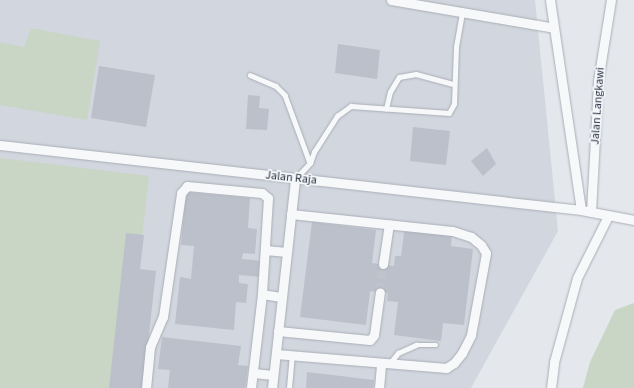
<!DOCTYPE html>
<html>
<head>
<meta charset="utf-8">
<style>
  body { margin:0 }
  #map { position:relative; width:634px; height:388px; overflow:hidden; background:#e4e7ec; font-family:"Source Sans 3",sans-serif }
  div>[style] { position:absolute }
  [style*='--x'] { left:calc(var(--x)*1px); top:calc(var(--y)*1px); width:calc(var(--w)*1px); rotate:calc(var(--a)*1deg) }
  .built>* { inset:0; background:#d2d6de }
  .green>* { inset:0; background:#c9d6c5 }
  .building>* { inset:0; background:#bbc0ca }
  .street-tunnel>* { height:9px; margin-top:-4.5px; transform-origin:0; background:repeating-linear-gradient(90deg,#bfc3cb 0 9px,transparent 0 13.5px) }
  .roads { filter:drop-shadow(0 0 1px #a9aeb7) drop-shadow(0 0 1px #a9aeb7) }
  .lane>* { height:4.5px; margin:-2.25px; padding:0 2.25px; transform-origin:2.25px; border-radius:2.25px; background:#f7f8fa }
  .street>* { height:9px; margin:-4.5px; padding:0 4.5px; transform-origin:4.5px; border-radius:4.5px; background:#f7f8fa }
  span { translate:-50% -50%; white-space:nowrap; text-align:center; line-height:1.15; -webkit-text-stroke:3.5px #f4f6f9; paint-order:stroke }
  .street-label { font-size:12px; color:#2b3445 }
</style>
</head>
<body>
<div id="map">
  <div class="built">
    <div style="clip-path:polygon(0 0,535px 0,558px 231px,471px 388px,0 388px)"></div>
  </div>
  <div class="green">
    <div style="clip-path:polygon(31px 28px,100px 41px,87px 120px,0 105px,0 42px,24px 47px)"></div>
    <div style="clip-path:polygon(0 158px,149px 176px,125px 388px,0 388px)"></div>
    <div style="clip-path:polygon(634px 303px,634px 388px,583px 388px,590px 362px,615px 310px)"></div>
  </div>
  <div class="building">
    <div style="clip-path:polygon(338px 44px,380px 50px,377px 79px,335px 73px)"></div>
    <div style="clip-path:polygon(99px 66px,155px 75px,146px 127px,91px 118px)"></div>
    <div style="clip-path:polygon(248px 95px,260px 96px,259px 108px,269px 109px,267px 130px,246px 129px)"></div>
    <div style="clip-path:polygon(413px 127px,450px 131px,446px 165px,410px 161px)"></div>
    <div style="clip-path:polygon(487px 148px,496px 164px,483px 176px,471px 161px)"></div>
    <div style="clip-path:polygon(186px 192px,250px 198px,248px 228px,257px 229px,255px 254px,243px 253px,242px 259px,263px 261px,261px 277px,239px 275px,239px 283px,248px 284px,246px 303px,236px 302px,234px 330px,175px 324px,180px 277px,191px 279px,194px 246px,181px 245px)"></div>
    <div style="clip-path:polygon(312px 222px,376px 230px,372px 263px,394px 266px,395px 256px,401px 256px,405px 226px,452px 232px,451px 246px,473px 249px,464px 325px,443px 323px,441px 341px,394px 335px,398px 302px,387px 301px,388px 293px,370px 291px,366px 325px,300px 317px)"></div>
    <div style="clip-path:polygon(126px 233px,144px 235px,140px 269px,156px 271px,143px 388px,109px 388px)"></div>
    <div style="clip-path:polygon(162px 337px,241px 346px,238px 365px,248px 366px,245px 388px,168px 388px,170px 370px,158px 369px)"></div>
    <div style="clip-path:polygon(307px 372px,374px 380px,373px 388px,306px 388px)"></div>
  </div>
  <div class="street-tunnel">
    <div style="--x:380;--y:292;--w:28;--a:-84"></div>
  </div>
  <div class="roads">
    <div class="lane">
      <div style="--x:250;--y:75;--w:28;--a:23"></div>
      <div style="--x:276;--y:86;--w:13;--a:45"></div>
      <div style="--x:285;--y:95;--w:72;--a:69.8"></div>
      <div style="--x:386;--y:109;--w:17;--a:-77"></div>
      <div style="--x:390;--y:92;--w:17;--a:-59"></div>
      <div style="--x:399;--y:77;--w:17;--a:-10"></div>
      <div style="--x:416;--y:74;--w:39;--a:15"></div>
      <div style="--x:296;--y:178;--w:21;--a:-47"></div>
      <div style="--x:310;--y:163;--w:12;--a:-70"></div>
      <div style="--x:314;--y:152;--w:43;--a:-57.4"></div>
      <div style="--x:337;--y:116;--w:17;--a:-36"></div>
      <div style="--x:351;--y:106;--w:98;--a:4.1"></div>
      <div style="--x:449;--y:113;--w:10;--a:-61"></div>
      <div style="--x:454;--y:104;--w:57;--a:-88"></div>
      <div style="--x:456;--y:47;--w:36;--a:-80"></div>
      <div style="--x:390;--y:363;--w:13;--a:-51"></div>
      <div style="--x:398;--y:353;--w:20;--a:-24"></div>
      <div style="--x:416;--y:345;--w:20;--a:0"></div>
      <div style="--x:289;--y:388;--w:32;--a:-85"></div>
    </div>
    <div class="street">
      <div style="--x:391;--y:0;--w:165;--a:9.7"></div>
      <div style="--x:550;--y:0;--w:212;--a:81.6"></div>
      <div style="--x:0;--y:145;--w:585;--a:6.38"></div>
      <div style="--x:581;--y:210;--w:54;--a:10.7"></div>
      <div style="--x:591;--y:212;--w:131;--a:-86.9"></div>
      <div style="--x:598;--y:81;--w:82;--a:-80.9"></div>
      <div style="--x:265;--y:250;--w:22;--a:5"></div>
      <div style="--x:383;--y:264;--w:40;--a:-81.5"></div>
      <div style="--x:262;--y:294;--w:20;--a:9"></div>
      <div style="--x:278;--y:331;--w:92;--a:5.6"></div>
      <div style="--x:370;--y:340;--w:6;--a:-51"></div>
      <div style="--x:374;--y:335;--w:43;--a:-82.1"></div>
      <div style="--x:276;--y:354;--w:171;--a:4.7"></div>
      <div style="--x:446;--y:368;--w:9;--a:-32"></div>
      <div style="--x:454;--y:363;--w:13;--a:-51"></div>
      <div style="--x:462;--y:353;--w:20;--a:-63"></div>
      <div style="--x:471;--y:335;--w:83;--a:-79.6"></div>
      <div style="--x:486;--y:253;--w:9;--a:-122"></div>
      <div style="--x:481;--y:245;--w:13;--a:-141"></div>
      <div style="--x:471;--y:237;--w:20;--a:-162"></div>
      <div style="--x:452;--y:231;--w:162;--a:-174"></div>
      <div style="--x:253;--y:373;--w:20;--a:6"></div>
      <div style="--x:146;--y:388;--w:41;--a:-84.4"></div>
      <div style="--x:150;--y:347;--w:33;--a:-67"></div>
      <div style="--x:163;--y:317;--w:125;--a:-81.7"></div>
      <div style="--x:181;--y:193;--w:9;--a:-49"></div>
      <div style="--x:187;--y:186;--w:75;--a:5.3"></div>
      <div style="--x:262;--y:193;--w:8;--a:40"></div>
      <div style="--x:268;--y:198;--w:96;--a:93.6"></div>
      <div style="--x:262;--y:294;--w:95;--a:96.7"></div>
      <div style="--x:272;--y:388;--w:210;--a:-83.7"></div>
      <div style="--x:379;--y:388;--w:24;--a:-85"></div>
      <div style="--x:551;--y:388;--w:26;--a:-83"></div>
      <div style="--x:554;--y:362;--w:87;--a:-74.7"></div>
      <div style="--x:577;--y:278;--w:69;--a:-63.4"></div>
    </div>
  </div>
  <div class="street-label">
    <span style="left:598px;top:106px;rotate:-86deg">Jalan Langkawi</span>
    <span style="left:291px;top:178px;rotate:6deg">Jalan Raja</span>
  </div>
</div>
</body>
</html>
